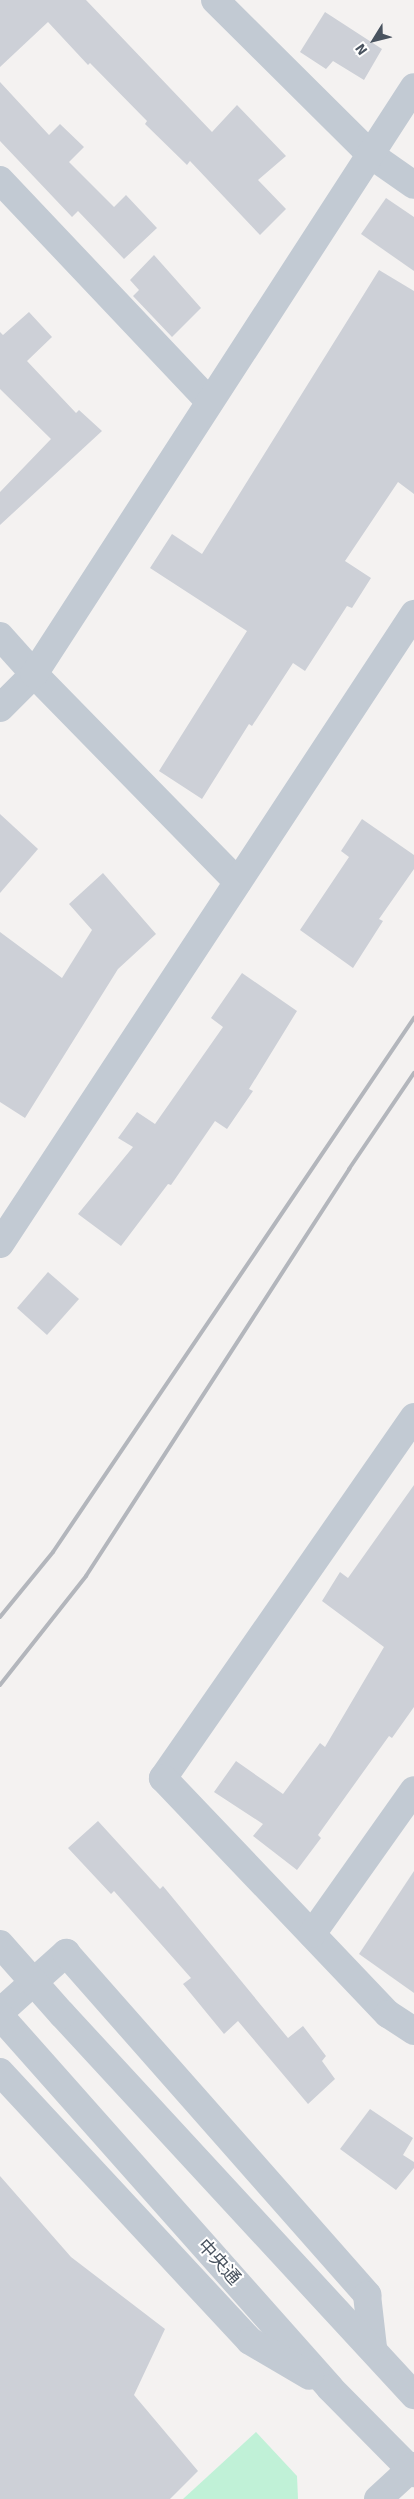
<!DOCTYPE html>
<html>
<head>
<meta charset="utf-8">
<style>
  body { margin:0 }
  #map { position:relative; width:414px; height:2499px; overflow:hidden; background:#f4f2f1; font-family:Signika,"Noto Sans JP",sans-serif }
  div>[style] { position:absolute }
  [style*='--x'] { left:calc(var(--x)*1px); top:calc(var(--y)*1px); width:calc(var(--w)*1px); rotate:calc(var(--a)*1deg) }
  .green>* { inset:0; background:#c0f1d7 }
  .building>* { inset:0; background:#cdd0d7 }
  .minor>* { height:28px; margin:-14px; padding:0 14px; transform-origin:14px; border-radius:14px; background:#c2cad3 }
  .rail>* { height:4px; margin:-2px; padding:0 2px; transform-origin:2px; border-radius:2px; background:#b3b6bc }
  .minor-bridge>* { height:28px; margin:-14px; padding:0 14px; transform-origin:14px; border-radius:14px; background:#c2cad3 }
  span { translate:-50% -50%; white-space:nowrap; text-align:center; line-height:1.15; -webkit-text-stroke:4px #fff; paint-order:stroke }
  .street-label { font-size:18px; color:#49535f }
  .north { position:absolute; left:349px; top:15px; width:50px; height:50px; -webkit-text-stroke:4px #fff; paint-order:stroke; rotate:234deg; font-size:14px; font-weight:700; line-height:20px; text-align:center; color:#49535f }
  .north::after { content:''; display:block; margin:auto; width:18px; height:22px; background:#49535f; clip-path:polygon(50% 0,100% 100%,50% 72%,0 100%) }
</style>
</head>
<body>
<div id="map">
  <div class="green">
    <div style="clip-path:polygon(256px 2432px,297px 2476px,298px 2499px,183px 2499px)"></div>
  </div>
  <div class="building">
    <div style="clip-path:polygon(0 0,86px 0,212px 132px,237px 105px,286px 156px,258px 180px,286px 209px,260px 235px,190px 161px,187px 165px,145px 124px,147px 121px,90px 63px,88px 65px,48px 22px,0 67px)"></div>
    <div style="clip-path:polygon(325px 12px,382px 49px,364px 80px,333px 61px,326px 69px,300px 52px)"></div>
    <div style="clip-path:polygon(0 82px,49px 135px,60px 124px,84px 147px,69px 162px,114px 207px,126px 195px,157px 228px,124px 259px,78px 211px,72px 217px,0 141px)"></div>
    <div style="clip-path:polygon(386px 198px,414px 217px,414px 271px,361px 234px)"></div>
    <div style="clip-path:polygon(154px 255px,201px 308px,172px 337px,133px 296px,139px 290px,130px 280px)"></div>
    <div style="clip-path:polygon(379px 270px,414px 291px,414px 494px,398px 482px,345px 561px,371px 578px,352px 608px,347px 606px,305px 671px,293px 663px,252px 726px,249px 724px,202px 799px,159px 771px,247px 631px,150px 568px,172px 534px,202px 554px)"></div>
    <div style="clip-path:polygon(29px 312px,52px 337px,27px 361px,76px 413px,79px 410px,102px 431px,0 525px,0 492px,51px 439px,0 389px,0 332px,3px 335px)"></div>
    <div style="clip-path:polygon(0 814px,38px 849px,0 893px)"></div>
    <div style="clip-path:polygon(362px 819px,414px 855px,414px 869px,379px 919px,383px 921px,353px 968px,300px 930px,349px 857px,341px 851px)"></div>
    <div style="clip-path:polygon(103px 873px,156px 934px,118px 969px,25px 1118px,0 1102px,0 932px,62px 978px,92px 930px,69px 904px)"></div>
    <div style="clip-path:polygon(242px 973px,297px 1011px,249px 1089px,253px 1091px,227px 1129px,215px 1121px,171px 1185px,168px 1184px,121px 1246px,78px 1214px,133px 1147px,118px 1138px,137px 1112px,155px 1124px,223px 1027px,211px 1018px)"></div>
    <div style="clip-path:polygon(48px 1272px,79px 1299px,47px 1335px,17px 1308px)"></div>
    <div style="clip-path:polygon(414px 1485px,414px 1707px,392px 1738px,389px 1736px,318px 1835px,321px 1838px,297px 1870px,253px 1836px,263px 1824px,214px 1792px,236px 1761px,283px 1794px,320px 1743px,325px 1747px,384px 1647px,322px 1601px,340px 1572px,348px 1578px)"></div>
    <div style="clip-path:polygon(98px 1821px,160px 1889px,163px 1886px,288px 2038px,303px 2026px,326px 2056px,322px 2061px,335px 2079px,308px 2104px,238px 2021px,224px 2034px,183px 1984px,191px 1978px,114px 1891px,111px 1894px,68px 1848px)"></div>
    <div style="clip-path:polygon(414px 1871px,414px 1993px,359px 1954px)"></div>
    <div style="clip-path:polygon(370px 2109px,413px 2138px,403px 2155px,414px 2162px,414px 2168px,396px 2190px,340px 2149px)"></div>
    <div style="clip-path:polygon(0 2176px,71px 2257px,165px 2329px,134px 2395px,198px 2471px,170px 2499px,0 2499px)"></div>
  </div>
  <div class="minor">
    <div style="--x:215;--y:0;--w:220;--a:44.8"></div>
    <div style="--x:371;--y:155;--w:52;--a:34.9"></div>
    <div style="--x:0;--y:180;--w:304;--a:46.6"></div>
    <div style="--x:0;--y:636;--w:51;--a:48.2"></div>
    <div style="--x:34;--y:674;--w:291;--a:45.6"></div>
    <div style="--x:0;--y:708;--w:48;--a:-45"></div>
    <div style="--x:34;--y:674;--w:699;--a:-57.08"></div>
    <div style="--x:0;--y:1244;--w:754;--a:-56.69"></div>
    <div style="--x:414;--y:1417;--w:440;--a:124.8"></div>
    <div style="--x:163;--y:1778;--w:326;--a:46.4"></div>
    <div style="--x:388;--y:2014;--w:31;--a:33"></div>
    <div style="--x:312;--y:1934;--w:176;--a:-54.7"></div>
    <div style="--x:0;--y:2012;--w:89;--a:-41.8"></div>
    <div style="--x:66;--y:1953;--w:456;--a:48.6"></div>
    <div style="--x:367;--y:2295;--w:53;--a:83.5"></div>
    <div style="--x:62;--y:2014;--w:519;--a:47.27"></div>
    <div style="--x:0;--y:2016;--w:497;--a:48.4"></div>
    <div style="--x:330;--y:2388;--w:120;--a:45.3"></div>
    <div style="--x:0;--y:2072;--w:367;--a:47.1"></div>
    <div style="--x:250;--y:2341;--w:69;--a:30.3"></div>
    <div style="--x:378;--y:2499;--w:49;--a:-42.5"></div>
  </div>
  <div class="rail">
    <div style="--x:0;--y:1617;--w:84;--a:-50.8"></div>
    <div style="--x:53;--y:1552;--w:645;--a:-55.94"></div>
    <div style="--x:0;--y:1685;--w:139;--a:-51.7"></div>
    <div style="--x:86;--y:1576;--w:485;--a:-57.1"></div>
    <div style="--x:349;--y:1169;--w:116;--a:-55.9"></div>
  </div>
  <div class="minor-bridge">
    <div style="--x:0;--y:1944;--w:94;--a:48.5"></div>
  </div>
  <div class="street-label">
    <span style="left:219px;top:2262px;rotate:48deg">中央通</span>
  </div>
  <div class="north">N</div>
</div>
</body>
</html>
